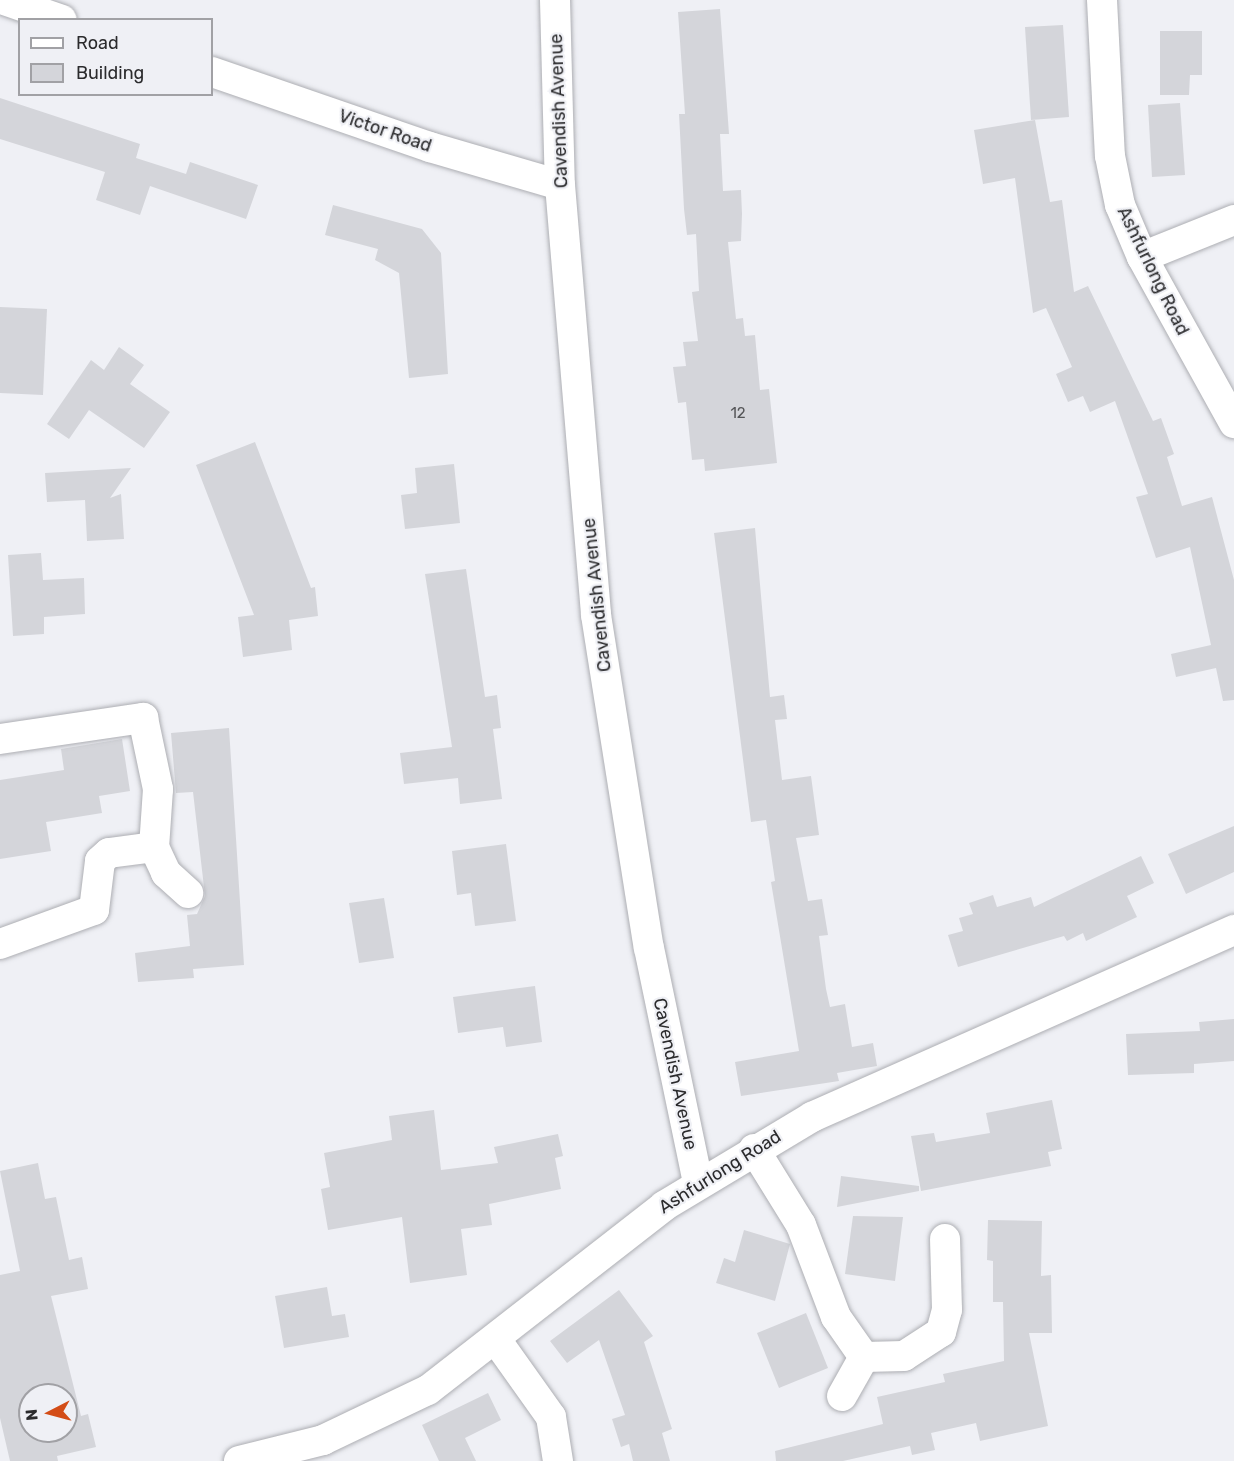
<!DOCTYPE html>
<html>
<head>
<meta charset="utf-8">
<style>
  body { margin:0 }
  #map { position:relative; width:1234px; height:1461px; overflow:hidden; background:#eff0f5; font-family:Rubik,sans-serif }
  div>[style] { position:absolute }
  [style*='--x'] { left:calc(var(--x)*1px); top:calc(var(--y)*1px); width:calc(var(--w)*1px); rotate:calc(var(--a)*1deg) }
  .building>* { inset:0; background:#d4d5da }
  .roads { filter:drop-shadow(0 0 2px #adaeb3) drop-shadow(0 0 2px #adaeb3) }
  .minor>* { height:30px; margin:-15px; padding:0 15px; transform-origin:15px; border-radius:15px; background:#fff }
  span { translate:-50% -50%; white-space:nowrap; text-align:center; line-height:1.15; -webkit-text-stroke:4.5px #eff0f5; paint-order:stroke }
  .number-label { font-size:15px; color:#555658 }
  .number-label span { -webkit-text-stroke-width:0 }
  .street-label { font-size:18px; color:#2b2b2d }
  .legend { position:absolute; left:18px; top:18px; width:195px; height:78px; box-sizing:border-box; background:#eff0f5; border:2px solid #a1a1a5; margin:0; padding:8px 10px; list-style:none; font-size:18px; color:#2b2b2d }
  .legend li { display:flex; align-items:center; gap:12px; height:30px }
  .legend b { width:30px; border:2px solid #a1a1a5 }
  .north { position:absolute; left:18px; top:1383px; width:60px; height:60px; box-sizing:border-box; background:#eff0f5; border:2px solid #a1a1a5; border-radius:50%; rotate:264deg; font-size:16px; font-weight:700; line-height:24px; text-align:center; color:#2b2b2d }
  .north::after { content:''; display:block; margin:auto; width:21px; height:27px; background:#d34c16; clip-path:polygon(50% 0,100% 100%,50% 72%,0 100%) }
</style>
</head>
<body>
<div id="map">
  <div class="building">
    <div style="clip-path:polygon(720px 9px,729px 134px,720px 134px,723px 191px,741px 190px,742px 214px,741px 241px,728px 242px,736px 319px,743px 318px,745px 336px,755px 335px,760px 390px,769px 389px,777px 463px,705px 471px,704px 459px,692px 460px,686px 402px,678px 403px,673px 367px,686px 366px,683px 342px,698px 341px,692px 292px,699px 291px,696px 234px,687px 235px,684px 209px,679px 114px,685px 114px,678px 12px)"></div>
    <div style="clip-path:polygon(1063px 25px,1069px 117px,1031px 120px,1025px 27px)"></div>
    <div style="clip-path:polygon(1160px 31px,1202px 31px,1202px 75px,1190px 75px,1189px 95px,1160px 95px)"></div>
    <div style="clip-path:polygon(0 98px,140px 144px,136px 158px,186px 174px,190px 162px,258px 185px,246px 219px,150px 186px,140px 215px,96px 200px,105px 172px,0 139px)"></div>
    <div style="clip-path:polygon(1180px 103px,1185px 175px,1152px 177px,1148px 105px)"></div>
    <div style="clip-path:polygon(1035px 120px,1050px 202px,1062px 200px,1074px 292px,1088px 286px,1153px 421px,1161px 418px,1174px 454px,1167px 457px,1182px 506px,1212px 497px,1234px 580px,1234px 700px,1223px 701px,1216px 668px,1176px 677px,1171px 654px,1211px 645px,1190px 547px,1156px 558px,1136px 497px,1148px 494px,1115px 401px,1090px 412px,1083px 396px,1068px 402px,1056px 374px,1072px 367px,1046px 308px,1033px 313px,1015px 178px,983px 184px,974px 130px)"></div>
    <div style="clip-path:polygon(333px 205px,422px 229px,441px 253px,448px 374px,409px 378px,399px 273px,375px 260px,378px 249px,325px 235px)"></div>
    <div style="clip-path:polygon(0 307px,47px 309px,43px 395px,0 393px)"></div>
    <div style="clip-path:polygon(119px 347px,144px 365px,130px 384px,170px 412px,144px 448px,89px 410px,69px 439px,47px 424px,91px 360px,104px 370px)"></div>
    <div style="clip-path:polygon(255px 442px,311px 588px,315px 587px,318px 616px,289px 620px,292px 650px,243px 657px,238px 617px,254px 615px,196px 465px)"></div>
    <div style="clip-path:polygon(454px 464px,460px 523px,405px 529px,401px 495px,417px 493px,415px 468px)"></div>
    <div style="clip-path:polygon(131px 468px,110px 498px,121px 494px,124px 539px,87px 541px,85px 500px,47px 502px,45px 473px)"></div>
    <div style="clip-path:polygon(755px 528px,770px 697px,784px 695px,787px 719px,775px 720px,782px 780px,811px 776px,819px 835px,796px 838px,808px 901px,822px 899px,828px 935px,819px 936px,826px 989px,830px 1007px,845px 1004px,852px 1047px,873px 1043px,877px 1066px,837px 1073px,839px 1081px,741px 1096px,735px 1062px,799px 1051px,771px 882px,775px 881px,766px 820px,751px 822px,714px 533px)"></div>
    <div style="clip-path:polygon(41px 553px,43px 580px,84px 578px,85px 614px,44px 617px,44px 634px,13px 636px,8px 555px)"></div>
    <div style="clip-path:polygon(466px 569px,485px 697px,497px 695px,501px 728px,493px 729px,502px 799px,460px 804px,458px 778px,404px 784px,400px 753px,452px 747px,425px 574px)"></div>
    <div style="clip-path:polygon(229px 728px,244px 965px,193px 969px,194px 978px,138px 982px,135px 953px,190px 946px,187px 915px,197px 914px,205px 896px,193px 792px,176px 793px,171px 733px)"></div>
    <div style="clip-path:polygon(122px 739px,130px 791px,99px 796px,102px 813px,46px 822px,51px 851px,0 859px,0 780px,64px 770px,61px 749px)"></div>
    <div style="clip-path:polygon(1234px 826px,1234px 872px,1186px 894px,1168px 854px)"></div>
    <div style="clip-path:polygon(506px 844px,516px 921px,475px 926px,471px 893px,457px 895px,452px 851px)"></div>
    <div style="clip-path:polygon(1141px 856px,1154px 883px,1127px 896px,1137px 917px,1086px 941px,1083px 933px,1067px 941px,1064px 936px,958px 967px,948px 935px,963px 931px,959px 918px,973px 914px,969px 903px,993px 895px,997px 907px,1031px 897px,1034px 907px)"></div>
    <div style="clip-path:polygon(384px 898px,394px 958px,359px 963px,349px 903px)"></div>
    <div style="clip-path:polygon(535px 986px,542px 1042px,506px 1047px,503px 1027px,458px 1033px,453px 997px)"></div>
    <div style="clip-path:polygon(1234px 1019px,1234px 1061px,1194px 1064px,1194px 1073px,1128px 1075px,1126px 1034px,1200px 1031px,1199px 1022px)"></div>
    <div style="clip-path:polygon(1052px 1100px,1062px 1149px,1048px 1152px,1051px 1166px,921px 1191px,911px 1136px,934px 1133px,936px 1142px,990px 1133px,986px 1113px)"></div>
    <div style="clip-path:polygon(434px 1110px,441px 1170px,498px 1163px,494px 1147px,558px 1134px,563px 1156px,555px 1158px,561px 1189px,489px 1204px,492px 1225px,461px 1229px,467px 1275px,410px 1283px,402px 1217px,328px 1230px,321px 1189px,330px 1187px,324px 1153px,392px 1140px,389px 1116px)"></div>
    <div style="clip-path:polygon(evenodd,38px 1163px,45px 1199px,56px 1197px,69px 1260px,82px 1257px,88px 1289px,51px 1296px,81px 1416px,88px 1414px,96px 1447px,57px 1456px,58px 1461px,10px 1461px,0 1418px,0 1275px,20px 1271px,0 1171px,38px 1163px,30px 1395px,66px 1395px,66px 1431px,30px 1431px,30px 1395px)"></div>
    <div style="clip-path:polygon(841px 1176px,919px 1186px,919px 1191px,837px 1207px)"></div>
    <div style="clip-path:polygon(853px 1216px,903px 1217px,895px 1281px,845px 1274px)"></div>
    <div style="clip-path:polygon(988px 1220px,1042px 1221px,1041px 1276px,1051px 1275px,1052px 1333px,1029px 1333px,1048px 1426px,980px 1441px,976px 1423px,931px 1433px,935px 1450px,912px 1455px,910px 1446px,843px 1461px,776px 1461px,775px 1451px,883px 1424px,877px 1397px,945px 1382px,943px 1374px,1004px 1361px,1003px 1302px,993px 1302px,993px 1261px,987px 1260px)"></div>
    <div style="clip-path:polygon(744px 1230px,790px 1244px,775px 1301px,716px 1283px,724px 1258px,735px 1262px)"></div>
    <div style="clip-path:polygon(327px 1287px,332px 1316px,345px 1314px,349px 1337px,284px 1348px,275px 1296px)"></div>
    <div style="clip-path:polygon(619px 1290px,653px 1336px,644px 1342px,672px 1429px,662px 1433px,670px 1461px,633px 1461px,629px 1444px,621px 1447px,612px 1419px,625px 1415px,599px 1340px,567px 1363px,550px 1341px)"></div>
    <div style="clip-path:polygon(806px 1313px,828px 1368px,779px 1388px,757px 1333px)"></div>
    <div style="clip-path:polygon(488px 1393px,501px 1420px,465px 1438px,476px 1461px,439px 1461px,422px 1425px)"></div>
  </div>
  <div class="roads">
    <div class="minor">
      <div style="--x:4;--y:0;--w:61;--a:19"></div>
      <div style="--x:555;--y:0;--w:185;--a:88.5"></div>
      <div style="--x:560;--y:185;--w:432;--a:85.2"></div>
      <div style="--x:596;--y:615;--w:337;--a:81"></div>
      <div style="--x:649;--y:948;--w:240;--a:78.2"></div>
      <div style="--x:1102;--y:0;--w:156;--a:87.1"></div>
      <div style="--x:1110;--y:156;--w:50;--a:78.5"></div>
      <div style="--x:1120;--y:205;--w:56;--a:67.1"></div>
      <div style="--x:1142;--y:257;--w:190;--a:61"></div>
      <div style="--x:212;--y:72;--w:231;--a:19"></div>
      <div style="--x:430;--y:147;--w:135;--a:16.3"></div>
      <div style="--x:1142;--y:257;--w:99;--a:-21.9"></div>
      <div style="--x:0;--y:739;--w:145;--a:-8.4"></div>
      <div style="--x:143;--y:718;--w:73;--a:78.1"></div>
      <div style="--x:158;--y:789;--w:58;--a:93.9"></div>
      <div style="--x:154;--y:847;--w:29;--a:65"></div>
      <div style="--x:166;--y:873;--w:30;--a:42"></div>
      <div style="--x:0;--y:944;--w:100;--a:-19.9"></div>
      <div style="--x:94;--y:910;--w:49;--a:-83"></div>
      <div style="--x:100;--y:861;--w:12;--a:-42"></div>
      <div style="--x:109;--y:853;--w:45;--a:-7.6"></div>
      <div style="--x:754;--y:1149;--w:89;--a:58.3"></div>
      <div style="--x:801;--y:1225;--w:98;--a:69.2"></div>
      <div style="--x:836;--y:1317;--w:49;--a:55"></div>
      <div style="--x:864;--y:1357;--w:40;--a:-1.4"></div>
      <div style="--x:904;--y:1356;--w:44;--a:-33"></div>
      <div style="--x:941;--y:1332;--w:23;--a:-75"></div>
      <div style="--x:947;--y:1310;--w:71;--a:-91.6"></div>
      <div style="--x:497;--y:1341;--w:93;--a:54.6"></div>
      <div style="--x:551;--y:1417;--w:45;--a:81"></div>
      <div style="--x:842;--y:1396;--w:45;--a:-60.6"></div>
      <div style="--x:239;--y:1461;--w:87;--a:-14"></div>
      <div style="--x:323;--y:1440;--w:116;--a:-25.5"></div>
      <div style="--x:428;--y:1390;--w:299;--a:-37.9"></div>
      <div style="--x:664;--y:1206;--w:173;--a:-31"></div>
      <div style="--x:812;--y:1117;--w:462;--a:-23.9"></div>
    </div>
  </div>
  <div class="number-label">
    <span style="left:738px;top:414px">12</span>
  </div>
  <div class="street-label">
    <span style="left:559px;top:111px;rotate:-92deg">Cavendish Avenue</span>
    <span style="left:385px;top:131px;rotate:19deg">Victor Road</span>
    <span style="left:1153px;top:271px;rotate:64deg">Ashfurlong Road</span>
    <span style="left:597px;top:595px;rotate:-96deg">Cavendish Avenue</span>
    <span style="left:675px;top:1074px;rotate:78deg">Cavendish Avenue</span>
    <span style="left:720px;top:1172px;rotate:-32deg">Ashfurlong Road</span>
  </div>
  <ul class="legend">
  <li><b style="height:8px;background:#fff"></b>Road</li>
  <li><b style="height:16px;background:#d4d5da"></b>Building</li>
  </ul>
  <div class="north">N</div>
</div>
</body>
</html>
